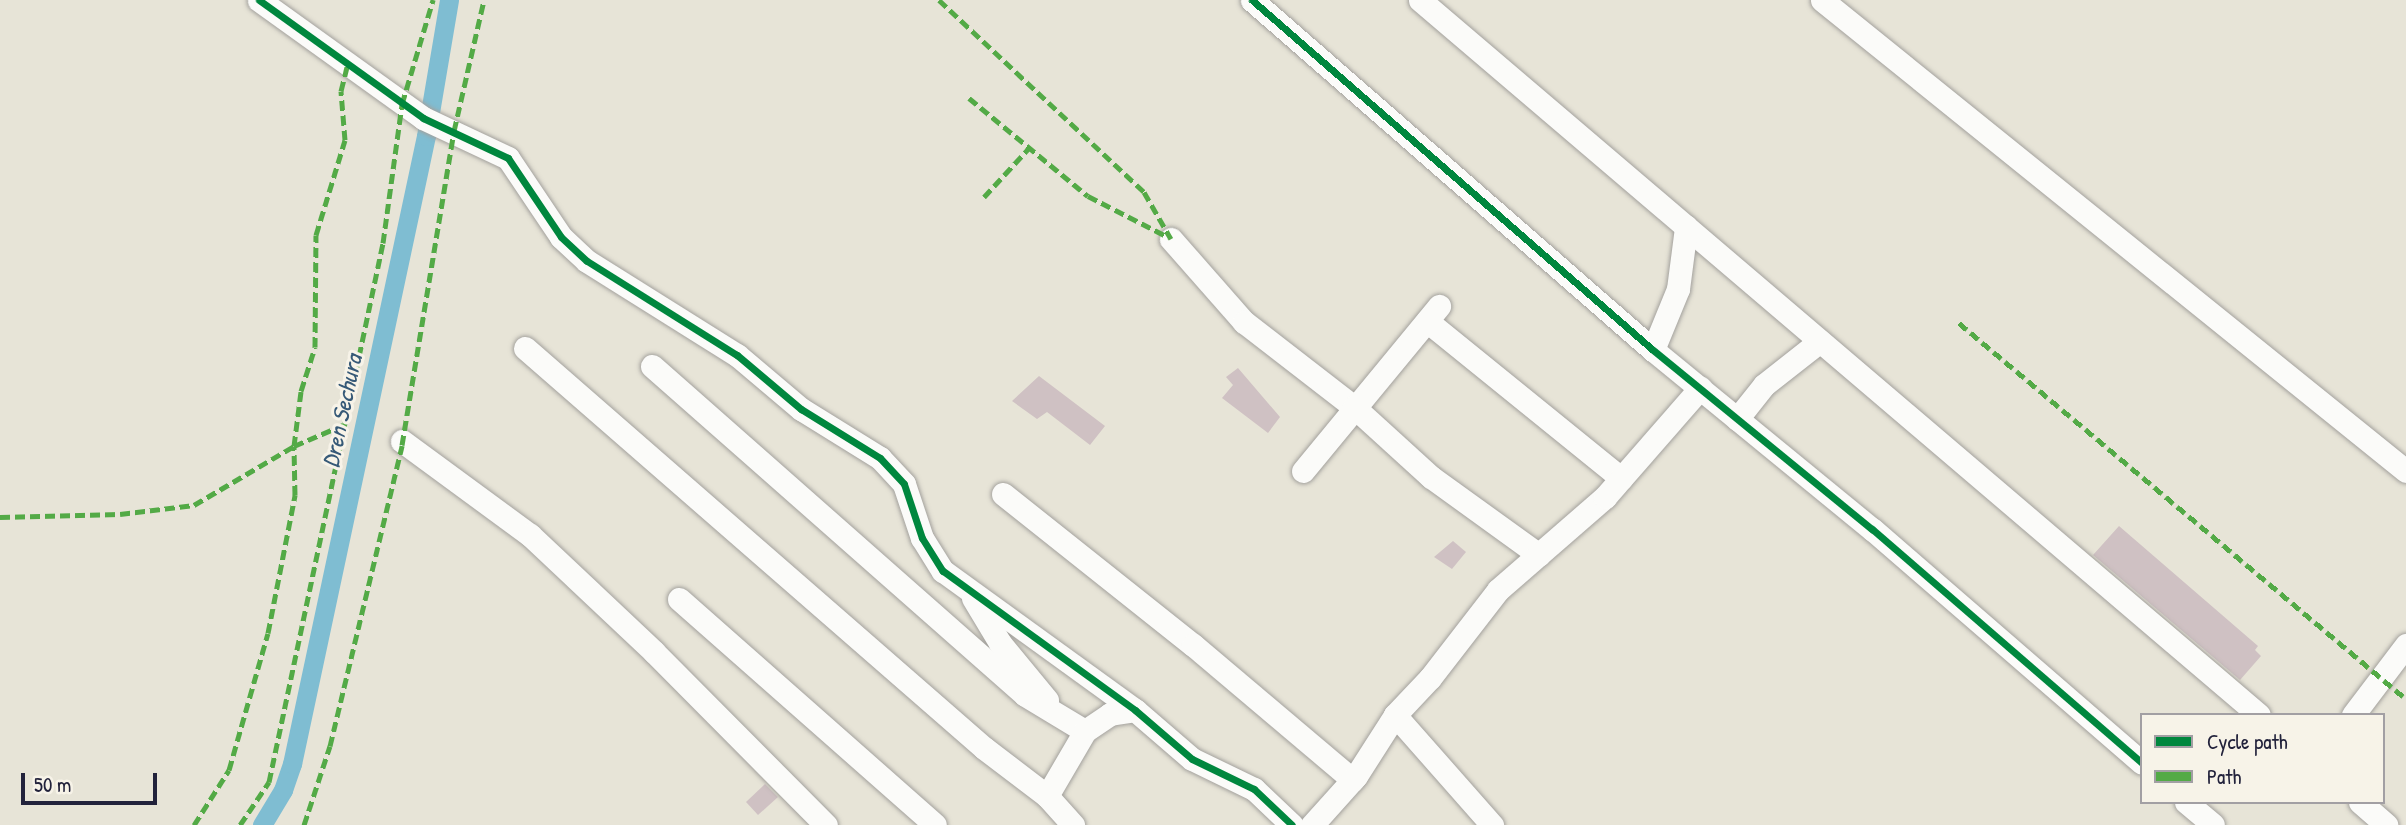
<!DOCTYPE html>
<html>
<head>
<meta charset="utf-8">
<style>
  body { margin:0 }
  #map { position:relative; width:2406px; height:825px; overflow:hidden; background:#e7e4d7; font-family:"Patrick Hand",sans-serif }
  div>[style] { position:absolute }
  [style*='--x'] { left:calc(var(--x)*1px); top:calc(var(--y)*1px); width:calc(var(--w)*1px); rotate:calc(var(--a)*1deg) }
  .canal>* { height:19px; margin:-9.5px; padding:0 9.5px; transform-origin:9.5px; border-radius:9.5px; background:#7fbdd2 }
  .building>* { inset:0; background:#cfc1c3 }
  .roads { filter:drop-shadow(0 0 2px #a3a19d) drop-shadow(0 0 2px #a3a19d) }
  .street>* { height:23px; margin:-11.5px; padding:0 11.5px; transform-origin:11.5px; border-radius:11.5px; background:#fbfbf9 }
  .quiet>* { height:5px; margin-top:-2.5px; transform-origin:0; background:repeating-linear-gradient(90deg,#53aa46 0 10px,transparent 0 15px) }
  .cycleway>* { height:7px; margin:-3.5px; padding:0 3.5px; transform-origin:3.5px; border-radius:3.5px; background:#00873e }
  span { translate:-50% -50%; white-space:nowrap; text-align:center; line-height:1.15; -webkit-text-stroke:6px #f7f3e8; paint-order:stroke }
  .water-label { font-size:24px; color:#365977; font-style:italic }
  .legend { position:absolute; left:2140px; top:713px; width:245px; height:91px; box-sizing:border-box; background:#f7f3e8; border:2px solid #a29fa3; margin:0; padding:9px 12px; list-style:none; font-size:21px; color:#22223b }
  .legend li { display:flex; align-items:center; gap:14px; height:35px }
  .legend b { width:35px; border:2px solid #a29fa3 }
  .scale { position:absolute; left:21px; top:773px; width:136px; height:32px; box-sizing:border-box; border:4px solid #22223b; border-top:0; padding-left:9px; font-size:21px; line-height:24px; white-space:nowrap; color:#22223b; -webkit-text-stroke:5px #f7f3e8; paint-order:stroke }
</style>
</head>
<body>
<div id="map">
  <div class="canal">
    <div style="--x:262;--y:825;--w:41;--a:-59"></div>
    <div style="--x:283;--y:790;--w:28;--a:-71"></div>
    <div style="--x:292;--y:764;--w:642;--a:-77.96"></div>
    <div style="--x:426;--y:136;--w:138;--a:-80.4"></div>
  </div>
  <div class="building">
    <div style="clip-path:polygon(1238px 368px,1280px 417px,1268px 433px,1222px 398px,1233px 385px,1226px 377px)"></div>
    <div style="clip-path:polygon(1039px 376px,1105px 426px,1090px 445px,1047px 412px,1037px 419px,1012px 401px)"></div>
    <div style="clip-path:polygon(2119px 526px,2258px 646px,2255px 650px,2261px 656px,2240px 680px,2093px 555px)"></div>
    <div style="clip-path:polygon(1453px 541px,1466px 552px,1452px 569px,1434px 557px)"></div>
    <div style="clip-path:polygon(765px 784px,778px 797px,758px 815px,746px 802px)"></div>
  </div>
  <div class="roads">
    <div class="street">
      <div style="--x:259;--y:0;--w:202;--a:35.7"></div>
      <div style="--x:423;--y:118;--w:94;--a:25.2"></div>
      <div style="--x:508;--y:158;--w:95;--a:56.1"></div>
      <div style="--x:561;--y:237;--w:35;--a:43"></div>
      <div style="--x:587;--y:261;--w:177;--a:32.1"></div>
      <div style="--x:737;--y:355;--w:84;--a:40.2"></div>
      <div style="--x:801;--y:409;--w:93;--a:31.8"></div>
      <div style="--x:880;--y:458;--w:35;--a:47"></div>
      <div style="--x:904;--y:484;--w:57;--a:71.6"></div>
      <div style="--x:922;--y:538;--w:39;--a:58"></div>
      <div style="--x:943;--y:571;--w:237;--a:35.9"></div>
      <div style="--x:1135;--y:710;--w:75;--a:40.7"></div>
      <div style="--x:1192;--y:759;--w:69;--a:25.8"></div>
      <div style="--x:1254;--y:789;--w:52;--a:43.5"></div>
      <div style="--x:1252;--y:0;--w:532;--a:41.12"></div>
      <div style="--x:1653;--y:350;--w:283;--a:39.3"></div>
      <div style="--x:1872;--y:529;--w:357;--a:40.9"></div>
      <div style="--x:1420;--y:0;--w:1102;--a:40.44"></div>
      <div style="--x:1822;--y:0;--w:750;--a:38.89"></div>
      <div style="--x:1171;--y:239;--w:111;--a:48.7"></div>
      <div style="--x:1244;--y:322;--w:139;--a:37.7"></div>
      <div style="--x:1354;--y:407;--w:104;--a:42.3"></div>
      <div style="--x:1431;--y:477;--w:133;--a:35.8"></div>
      <div style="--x:1427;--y:321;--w:250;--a:39"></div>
      <div style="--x:525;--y:348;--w:609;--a:41.07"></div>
      <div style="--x:984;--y:748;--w:79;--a:37.3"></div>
      <div style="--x:1047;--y:796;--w:39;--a:48"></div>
      <div style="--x:1653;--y:350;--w:66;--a:-67.7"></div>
      <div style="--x:1678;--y:289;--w:63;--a:-82.6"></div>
      <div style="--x:652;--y:366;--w:497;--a:41.4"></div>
      <div style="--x:1025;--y:695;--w:70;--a:31"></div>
      <div style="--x:1737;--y:419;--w:43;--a:-51.5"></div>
      <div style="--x:1764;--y:385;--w:71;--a:-38.2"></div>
      <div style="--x:402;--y:441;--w:159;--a:36.3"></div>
      <div style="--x:530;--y:535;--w:170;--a:43.3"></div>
      <div style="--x:654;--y:652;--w:244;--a:45.2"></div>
      <div style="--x:1303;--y:471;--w:214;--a:-50.5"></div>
      <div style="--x:1003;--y:494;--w:243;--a:38.5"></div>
      <div style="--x:1193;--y:645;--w:209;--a:40.2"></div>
      <div style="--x:973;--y:598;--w:52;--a:59"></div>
      <div style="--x:1000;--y:643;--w:74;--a:50.5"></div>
      <div style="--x:679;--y:599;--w:341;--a:41.4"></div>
      <div style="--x:1395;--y:715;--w:147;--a:48.6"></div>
      <div style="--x:2353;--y:715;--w:88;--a:-52.9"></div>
      <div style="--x:1047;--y:796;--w:75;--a:-59.7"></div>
      <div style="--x:1085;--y:731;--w:30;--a:-34"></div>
      <div style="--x:1110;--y:714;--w:25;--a:-9"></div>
      <div style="--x:2186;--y:802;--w:35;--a:40"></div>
      <div style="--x:2360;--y:802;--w:35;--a:41"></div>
      <div style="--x:1312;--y:825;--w:66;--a:-48.1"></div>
      <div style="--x:1356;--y:776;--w:72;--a:-57.4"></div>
      <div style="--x:1395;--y:715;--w:51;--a:-46.6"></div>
      <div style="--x:1430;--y:678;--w:111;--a:-52.3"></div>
      <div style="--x:1498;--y:590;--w:142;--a:-41"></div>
      <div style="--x:1605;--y:497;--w:145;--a:-48.9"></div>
    </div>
  </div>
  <div class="quiet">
    <div style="--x:939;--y:0;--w:281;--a:43.1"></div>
    <div style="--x:1144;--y:192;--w:54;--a:60.1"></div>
    <div style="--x:969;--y:98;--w:154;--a:39.5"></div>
    <div style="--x:1088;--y:196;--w:90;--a:27.1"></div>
    <div style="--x:984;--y:197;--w:67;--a:-47.4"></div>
    <div style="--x:1959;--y:323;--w:584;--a:40.07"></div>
    <div style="--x:0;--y:517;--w:120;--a:-1.4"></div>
    <div style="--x:120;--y:514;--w:75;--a:-6.9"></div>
    <div style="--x:194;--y:505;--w:116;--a:-30.5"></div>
    <div style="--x:294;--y:446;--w:53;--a:-23.2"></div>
    <div style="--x:194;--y:825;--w:65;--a:-57.5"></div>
    <div style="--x:229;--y:770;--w:142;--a:-74.1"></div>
    <div style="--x:268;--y:633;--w:141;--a:-78.9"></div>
    <div style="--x:295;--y:495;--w:49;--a:-91.2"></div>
    <div style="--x:294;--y:446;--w:55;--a:-82.7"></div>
    <div style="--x:301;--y:391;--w:46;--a:-72.3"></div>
    <div style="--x:315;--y:347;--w:112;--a:-89.5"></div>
    <div style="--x:316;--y:235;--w:99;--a:-73"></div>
    <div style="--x:345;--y:140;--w:49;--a:-94.7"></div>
    <div style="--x:341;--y:91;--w:30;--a:-76"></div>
    <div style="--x:240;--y:825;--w:52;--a:-56"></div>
    <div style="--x:269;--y:782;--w:551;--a:-78.06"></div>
    <div style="--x:383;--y:243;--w:140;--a:-82.2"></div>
    <div style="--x:402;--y:104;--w:109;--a:-73.4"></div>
    <div style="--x:304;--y:825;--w:83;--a:-71.8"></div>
    <div style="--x:330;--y:746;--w:309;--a:-76.5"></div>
    <div style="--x:402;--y:445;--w:318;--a:-80.6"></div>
    <div style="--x:454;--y:131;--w:134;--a:-77.1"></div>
  </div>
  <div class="cycleway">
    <div style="--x:259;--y:0;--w:202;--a:35.7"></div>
    <div style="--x:423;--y:118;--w:94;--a:25.2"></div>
    <div style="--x:508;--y:158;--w:95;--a:56.1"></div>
    <div style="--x:561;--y:237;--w:35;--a:43"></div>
    <div style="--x:587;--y:261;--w:177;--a:32.1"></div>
    <div style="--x:737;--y:355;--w:84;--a:40.2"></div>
    <div style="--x:801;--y:409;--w:93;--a:31.8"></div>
    <div style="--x:880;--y:458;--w:35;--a:47"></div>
    <div style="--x:904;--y:484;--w:57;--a:71.6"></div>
    <div style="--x:922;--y:538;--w:39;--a:58"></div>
    <div style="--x:943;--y:571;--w:237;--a:35.9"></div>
    <div style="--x:1135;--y:710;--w:75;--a:40.7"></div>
    <div style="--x:1192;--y:759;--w:69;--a:25.8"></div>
    <div style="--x:1254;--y:789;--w:52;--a:43.5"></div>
    <div style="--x:1252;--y:0;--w:532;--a:41.12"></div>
    <div style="--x:1653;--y:350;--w:283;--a:39.3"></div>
    <div style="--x:1872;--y:529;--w:357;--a:40.9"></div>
  </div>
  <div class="water-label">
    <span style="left:342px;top:411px;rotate:-78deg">Dren Sechura</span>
  </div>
  <ul class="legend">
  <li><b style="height:9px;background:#00873e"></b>Cycle path</li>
  <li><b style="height:9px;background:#53aa46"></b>Path</li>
  </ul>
  <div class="scale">50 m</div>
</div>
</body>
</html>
